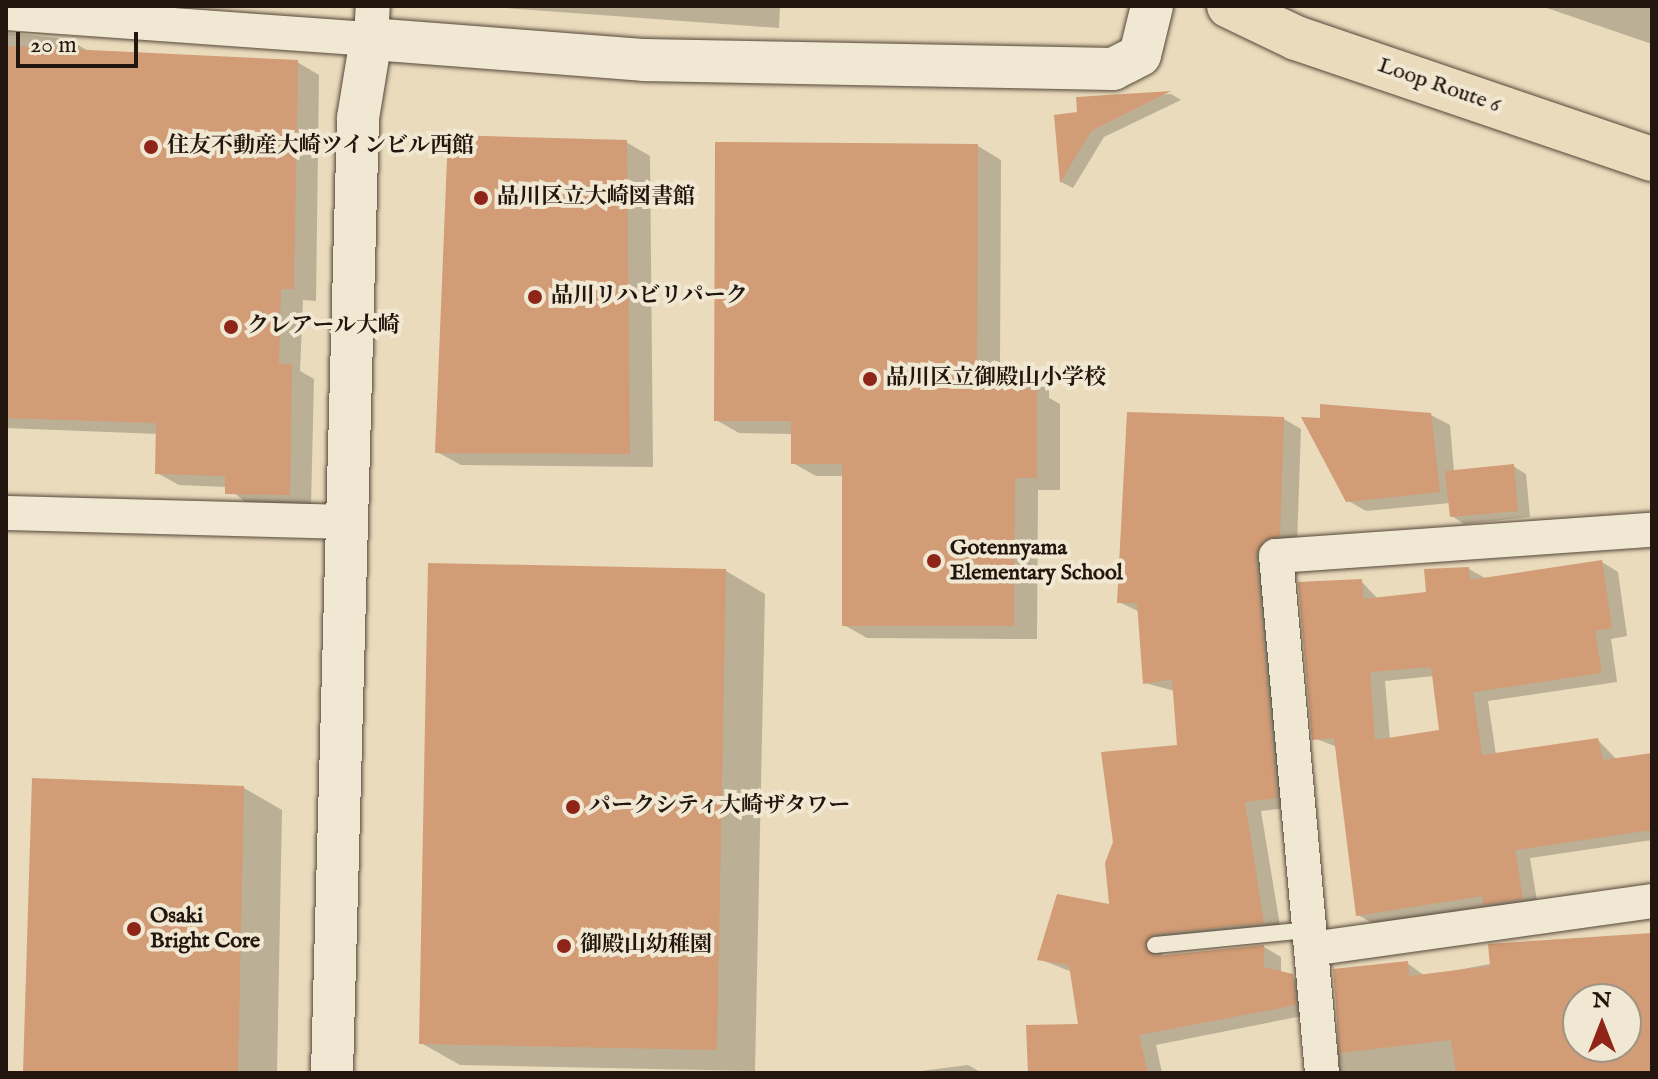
<!DOCTYPE html>
<html>
<head>
<meta charset="utf-8">
<style>
  body { margin:0 }
  #map { position:relative; width:1658px; height:1079px; overflow:hidden; background:#eadbbc; font-family:"IM FELL English","Noto Serif JP",serif }
  div>[style] { position:absolute }
  [style*='--x'] { left:calc(var(--x)*1px); top:calc(var(--y)*1px); width:calc(var(--w)*1px); rotate:calc(var(--a)*1deg) }
  .shadow>* { inset:0; background:#0003 }
  .building>* { inset:0; background:#d19c76 }
  .roads { filter:drop-shadow(0 0 2px #54473a) drop-shadow(0 0 2px #54473a) }
  .service>* { height:16px; margin:-8px; padding:0 8px; transform-origin:8px; border-radius:8px; background:#f1e8d3 }
  .minor>* { height:34px; margin:-17px; padding:0 17px; transform-origin:17px; border-radius:17px; background:#f1e8d3 }
  .tertiary>* { height:42px; margin:-21px; padding:0 21px; transform-origin:21px; border-radius:21px; background:#f1e8d3 }
  .primary>* { height:44px; margin:-22px; padding:0 22px; transform-origin:22px; border-radius:22px; background:#eadbbc }
  .dots>* { width:22px; height:22px; translate:-50% -50%; box-sizing:border-box; border:4px solid #f1e8d3; border-radius:50% }
  span { translate:-50% -50%; white-space:nowrap; text-align:center; line-height:1.15; -webkit-text-stroke:8px #f1e8d3; paint-order:stroke }
  .street-label { font-size:22px; color:#22160e }
  .poi-label { font-size:22px; color:#22160e; font-weight:700 }
  .left { translate:0 -50%; text-align:left }
  .frame { position:absolute; inset:0; border:8px solid #22160e; pointer-events:none }
  .north { position:absolute; left:1562px; top:983px; width:80px; height:80px; box-sizing:border-box; background:#f1e8d3; border:2px solid #9e9484; border-radius:50%; rotate:0deg; font-size:22px; font-weight:700; line-height:32px; text-align:center; color:#22160e }
  .north::after { content:''; display:block; margin:auto; width:28px; height:36px; background:#8f2418; clip-path:polygon(50% 0,100% 100%,50% 72%,0 100%) }
  .scale { position:absolute; left:16px; top:32px; width:122px; height:36px; box-sizing:border-box; border:4px solid #22160e; border-top:0; padding-left:10px; font-size:24px; line-height:28px; white-space:nowrap; color:#22160e; -webkit-text-stroke:6px #f1e8d3; paint-order:stroke }
</style>
</head>
<body>
<div id="map">
  <div class="shadow">
    <div style="clip-path:polygon(478px 6px,780px 6px,779px 28px)"></div>
    <div style="clip-path:polygon(1541px 6px,1652px 6px,1652px 44px)"></div>
    <div style="clip-path:polygon(6px 33px,68px 39px,90px 52px,297px 62px,319px 75px,316px 301px,303px 300px,300px 371px,314px 379px,311px 507px,249px 505px,227px 487px,179px 485px,157px 473px,158px 434px,6px 428px)"></div>
    <div style="clip-path:polygon(1171px 94px,1181px 100px,1104px 137px,1073px 188px,1061px 182px,1057px 117px,1079px 114px,1078px 99px)"></div>
    <div style="clip-path:polygon(626px 142px,650px 156px,653px 467px,461px 465px,437px 452px)"></div>
    <div style="clip-path:polygon(978px 146px,1001px 160px,1000px 370px,1026px 370px,1049px 384px,1049px 398px,1060px 404px,1060px 490px,1038px 490px,1037px 639px,867px 638px,844px 625px,844px 476px,816px 476px,793px 463px,793px 434px,739px 433px,716px 420px)"></div>
    <div style="clip-path:polygon(1431px 415px,1450px 425px,1454px 472px,1513px 466px,1526px 474px,1530px 517px,1464px 524px,1452px 516px,1450px 503px,1366px 511px,1347px 500px)"></div>
    <div style="clip-path:polygon(1284px 419px,1301px 429px,1297px 545px,1281px 549px,1294px 807px,1261px 811px,1281px 932px,1172px 943px,1159px 958px,1264px 947px,1281px 957px,1281px 973px,1310px 986px,1312px 1014px,1156px 1045px,1162px 1073px,1037px 1073px,1080px 1026px,1072px 972px,1039px 959px,1112px 906px,1180px 747px,1175px 691px,1145px 683px,1140px 612px,1119px 602px)"></div>
    <div style="clip-path:polygon(evenodd,1602px 562px,1618px 572px,1627px 636px,1611px 639px,1617px 682px,1488px 701px,1496px 755px,1598px 740px,1617px 760px,1652px 755px,1652px 840px,1530px 858px,1538px 907px,1501px 913px,1488px 906px,1374px 924px,1358px 915px,1337px 747px,1314px 738px,1361px 581px,1378px 599px,1428px 594px,1469px 569px,1485px 578px,1602px 562px,1434px 676px,1441px 732px,1390px 740px,1385px 681px,1434px 676px)"></div>
    <div style="clip-path:polygon(726px 571px,765px 594px,755px 1071px,460px 1065px,421px 1043px)"></div>
    <div style="clip-path:polygon(244px 788px,282px 810px,277px 1073px,25px 1073px)"></div>
    <div style="clip-path:polygon(evenodd,1652px 934px,1652px 1073px,1339px 1073px,1335px 971px,1407px 963px,1425px 976px,1652px 934px,1578px 999px,1626px 999px,1626px 1047px,1578px 1047px,1578px 999px)"></div>
    <div style="clip-path:polygon(968px 1065px,982px 1073px,905px 1073px)"></div>
  </div>
  <div class="building">
    <div style="clip-path:polygon(6px 46px,298px 60px,294px 289px,281px 289px,279px 364px,292px 364px,290px 495px,225px 494px,225px 476px,155px 474px,156px 423px,6px 418px)"></div>
    <div style="clip-path:polygon(1171px 91px,1091px 131px,1060px 183px,1054px 115px,1077px 112px,1076px 97px)"></div>
    <div style="clip-path:polygon(448px 135px,627px 140px,630px 454px,435px 453px)"></div>
    <div style="clip-path:polygon(715px 142px,978px 144px,977px 368px,1026px 368px,1026px 389px,1037px 389px,1037px 478px,1015px 478px,1014px 626px,842px 626px,842px 464px,791px 464px,791px 421px,714px 421px)"></div>
    <div style="clip-path:polygon(1320px 404px,1431px 413px,1440px 492px,1346px 502px,1301px 417px,1320px 418px)"></div>
    <div style="clip-path:polygon(1127px 412px,1284px 417px,1280px 536px,1264px 540px,1256px 558px,1277px 798px,1245px 802px,1264px 923px,1154px 934px,1144px 945px,1156px 956px,1264px 945px,1264px 967px,1293px 974px,1296px 1005px,1139px 1035px,1148px 1073px,1028px 1073px,1026px 1025px,1078px 1024px,1069px 965px,1037px 960px,1057px 894px,1109px 904px,1105px 863px,1113px 842px,1101px 752px,1177px 745px,1172px 679px,1143px 684px,1137px 603px,1117px 603px)"></div>
    <div style="clip-path:polygon(1514px 464px,1518px 511px,1450px 517px,1445px 471px)"></div>
    <div style="clip-path:polygon(evenodd,1602px 560px,1612px 628px,1595px 631px,1602px 673px,1473px 692px,1482px 755px,1598px 738px,1603px 760px,1652px 753px,1652px 830px,1515px 850px,1523px 899px,1483px 905px,1482px 896px,1356px 916px,1334px 738px,1312px 740px,1298px 582px,1362px 579px,1363px 599px,1426px 592px,1424px 569px,1469px 567px,1470px 580px,1602px 560px,1431px 667px,1439px 730px,1375px 740px,1370px 672px,1431px 667px)"></div>
    <div style="clip-path:polygon(428px 563px,726px 569px,717px 1050px,419px 1044px)"></div>
    <div style="clip-path:polygon(32px 778px,244px 786px,238px 1073px,23px 1073px)"></div>
    <div style="clip-path:polygon(evenodd,1652px 933px,1652px 1073px,1456px 1073px,1451px 1040px,1340px 1053px,1333px 969px,1408px 961px,1409px 976px,1490px 966px,1488px 944px,1652px 933px,1578px 999px,1626px 999px,1626px 1047px,1578px 1047px,1578px 999px)"></div>
  </div>
  <div class="roads">
    <div class="service">
      <div style="--x:1155;--y:945;--w:155;--a:-5.6"></div>
    </div>
    <div class="minor">
      <div style="--x:6;--y:13;--w:366;--a:4.1"></div>
      <div style="--x:371;--y:39;--w:33;--a:-87"></div>
      <div style="--x:6;--y:513;--w:344;--a:1.5"></div>
      <div style="--x:1311;--y:949;--w:344;--a:-8"></div>
      <div style="--x:1322;--y:1073;--w:519;--a:-95.08"></div>
      <div style="--x:1276;--y:556;--w:377;--a:-4"></div>
    </div>
    <div class="tertiary">
      <div style="--x:332;--y:1073;--w:955;--a:-88.44"></div>
      <div style="--x:358;--y:118;--w:80;--a:-80.7"></div>
      <div style="--x:371;--y:39;--w:274;--a:4.4"></div>
      <div style="--x:644;--y:60;--w:469;--a:1.1"></div>
      <div style="--x:1113;--y:69;--w:30;--a:-27"></div>
      <div style="--x:1140;--y:55;--w:50;--a:-76.2"></div>
    </div>
    <div class="primary">
      <div style="--x:1229;--y:6;--w:74;--a:25.5"></div>
      <div style="--x:1296;--y:38;--w:376;--a:18.8"></div>
    </div>
  </div>
  <div class="dots">
    <div style="left:151px;top:147px;background:#8f2418"></div>
    <div style="left:481px;top:198px;background:#8f2418"></div>
    <div style="left:535px;top:297px;background:#8f2418"></div>
    <div style="left:231px;top:327px;background:#8f2418"></div>
    <div style="left:870px;top:379px;background:#8f2418"></div>
    <div style="left:934px;top:561px;background:#8f2418"></div>
    <div style="left:573px;top:807px;background:#8f2418"></div>
    <div style="left:134px;top:929px;background:#8f2418"></div>
    <div style="left:564px;top:946px;background:#8f2418"></div>
  </div>
  <div class="street-label">
    <span style="left:1439px;top:86px;rotate:19deg">Loop Route 6</span>
  </div>
  <div class="poi-label">
    <span class="left" style="left:167px;top:147px">住友不動産大崎ツインビル西館</span>
    <span class="left" style="left:497px;top:198px">品川区立大崎図書館</span>
    <span class="left" style="left:551px;top:297px">品川リハビリパーク</span>
    <span class="left" style="left:247px;top:327px">クレアール大崎</span>
    <span class="left" style="left:886px;top:379px">品川区立御殿山小学校</span>
    <span class="left" style="left:950px;top:561px">Gotennyama<br>Elementary School</span>
    <span class="left" style="left:589px;top:807px">パークシティ大崎ザタワー</span>
    <span class="left" style="left:150px;top:929px">Osaki<br>Bright Core</span>
    <span class="left" style="left:580px;top:946px">御殿山幼稚園</span>
  </div>
  <div class="frame"></div>
  <div class="north">N</div>
  <div class="scale">20 m</div>
</div>
</body>
</html>
